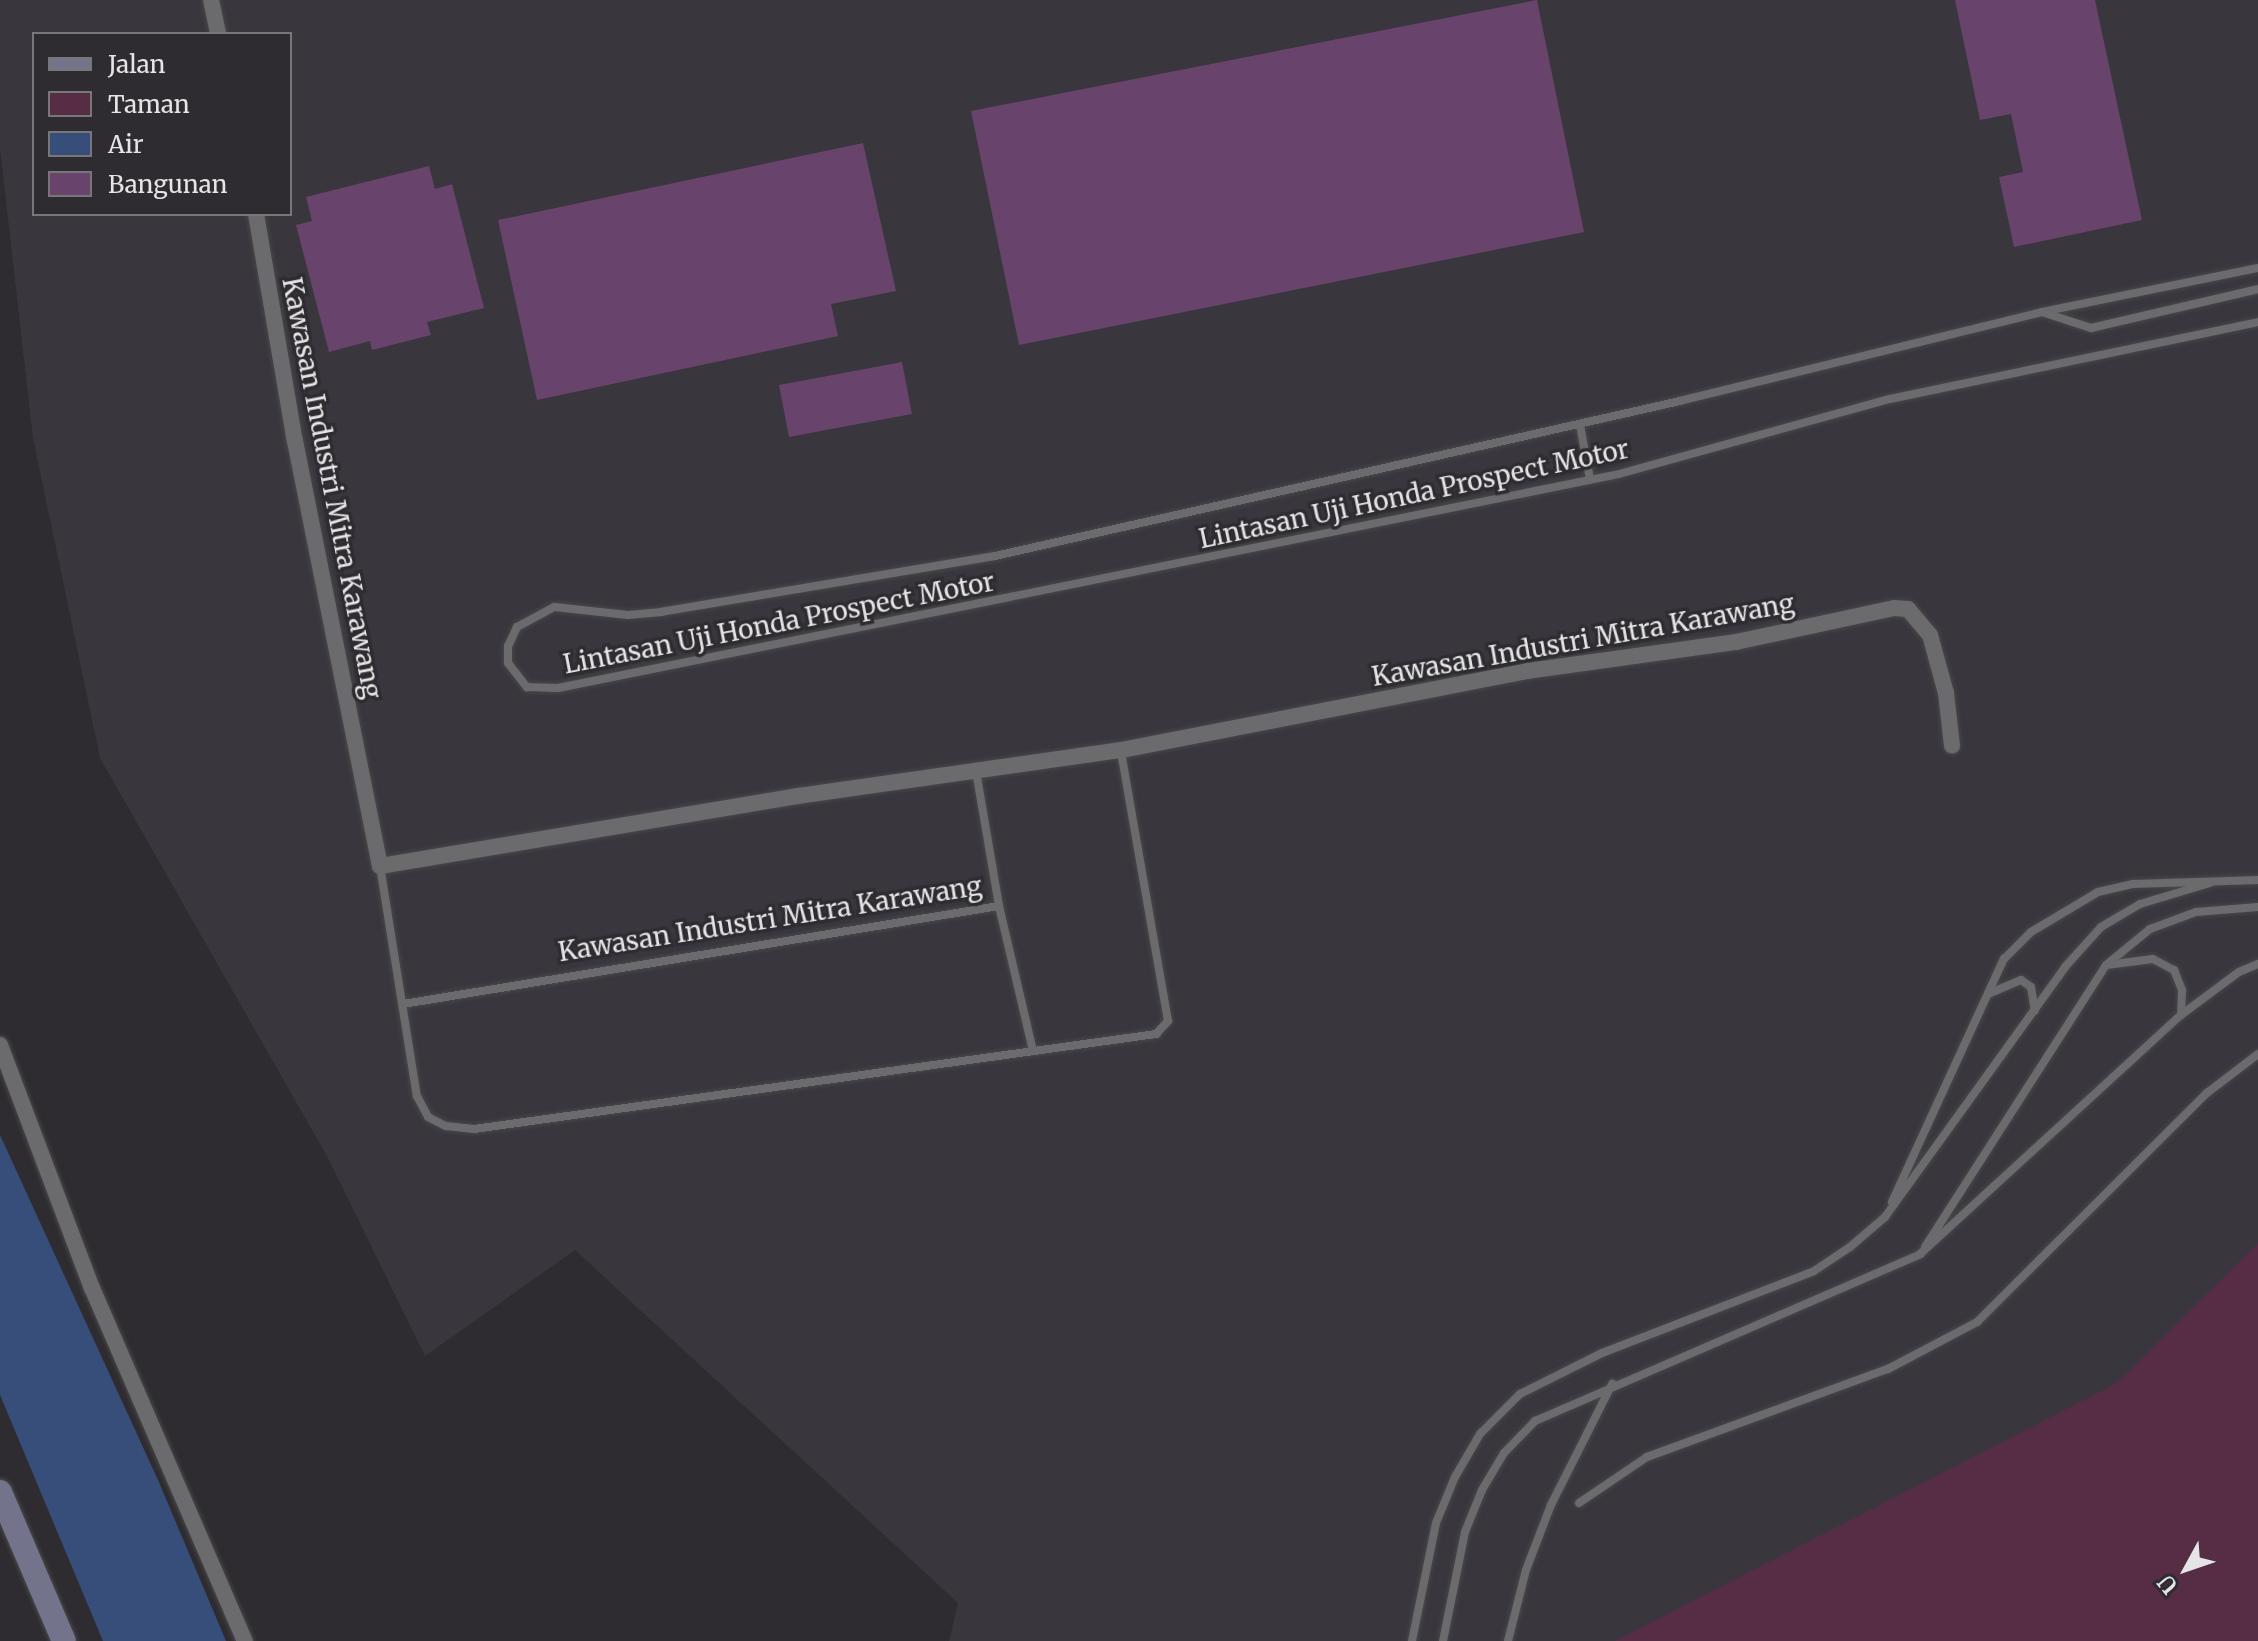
<!DOCTYPE html>
<html>
<head>
<meta charset="utf-8">
<style>
  body { margin:0 }
  #map { position:relative; width:2258px; height:1641px; overflow:hidden; background:#2e2c30; font-family:Merriweather,serif }
  div>[style] { position:absolute }
  [style*='--x'] { left:calc(var(--x)*1px); top:calc(var(--y)*1px); width:calc(var(--w)*1px); rotate:calc(var(--a)*1deg) }
  .built>* { inset:0; background:#3a363e }
  .green>* { inset:0; background:#562d45 }
  .water>* { inset:0; background:#374e7a }
  .building>* { inset:0; background:#68436b }
  .roads { filter:drop-shadow(0 0 2px #484749) drop-shadow(0 0 2px #484749) }
  .lane>* { height:8px; margin:-4px; padding:0 4px; transform-origin:4px; border-radius:4px; background:#6b6a6d }
  .street>* { height:16px; margin:-8px; padding:0 8px; transform-origin:8px; border-radius:8px; background:#6b6a6d }
  .secondary>* { height:24px; margin:-12px; padding:0 12px; transform-origin:12px; border-radius:12px; background:#74738c }
  span { translate:-50% -50%; white-space:nowrap; text-align:center; line-height:1.15; -webkit-text-stroke:7px #2e2c30; paint-order:stroke }
  .street-label { font-size:26px; color:#e5e4e6 }
  .legend { position:absolute; left:32px; top:32px; width:260px; height:184px; box-sizing:border-box; background:#2e2c30; border:2px solid #777679; margin:0; padding:10px 14px; list-style:none; font-size:24px; color:#e5e4e6 }
  .legend li { display:flex; align-items:center; gap:16px; height:40px }
  .legend b { width:40px; border:2px solid #777679 }
  .north { position:absolute; left:2146px; top:1529px; width:80px; height:80px; -webkit-text-stroke:6px #2e2c30; paint-order:stroke; rotate:230deg; font-size:22px; font-weight:700; line-height:32px; text-align:center; color:#e5e4e6 }
  .north::after { content:''; display:block; margin:auto; width:28px; height:36px; background:#e5e4e6; clip-path:polygon(50% 0,100% 100%,50% 72%,0 100%) }
</style>
</head>
<body>
<div id="map">
  <div class="built">
    <div style="clip-path:polygon(evenodd,0 0,2258px 0,2258px 1641px,949px 1641px,958px 1603px,575px 1250px,425px 1356px,328px 1158px,100px 758px,33px 438px,0 148px,0 0,34px 34px,290px 34px,290px 214px,34px 214px,34px 34px)"></div>
  </div>
  <div class="green">
    <div style="clip-path:polygon(2258px 1243px,2258px 1641px,1615px 1641px,2117px 1383px)"></div>
  </div>
  <div class="water">
    <div style="clip-path:polygon(0 1135px,158px 1480px,226px 1641px,103px 1641px,0 1395px)"></div>
  </div>
  <div class="building">
    <div style="clip-path:polygon(1537px 0,1584px 232px,1019px 345px,971px 111px)"></div>
    <div style="clip-path:polygon(1955px 0,2095px 0,2142px 220px,2014px 247px,1999px 177px,2023px 172px,2011px 114px,1980px 120px)"></div>
    <div style="clip-path:polygon(863px 143px,896px 291px,831px 304px,838px 336px,537px 400px,498px 220px)"></div>
    <div style="clip-path:polygon(429px 166px,435px 189px,452px 184px,484px 308px,427px 322px,431px 335px,372px 350px,370px 341px,329px 352px,296px 225px,312px 221px,306px 197px)"></div>
    <div style="clip-path:polygon(902px 362px,912px 414px,789px 437px,779px 385px)"></div>
  </div>
  <div class="roads">
    <div class="lane">
      <div style="--x:2258;--y:268;--w:220;--a:168.5"></div>
      <div style="--x:2042;--y:312;--w:373;--a:166.2"></div>
      <div style="--x:1680;--y:401;--w:702;--a:167.25"></div>
      <div style="--x:995;--y:556;--w:338;--a:170.5"></div>
      <div style="--x:662;--y:612;--w:34;--a:175"></div>
      <div style="--x:628;--y:615;--w:74;--a:-173.8"></div>
      <div style="--x:554;--y:607;--w:42;--a:151.6"></div>
      <div style="--x:517;--y:627;--w:21;--a:115"></div>
      <div style="--x:508;--y:646;--w:17;--a:90"></div>
      <div style="--x:508;--y:663;--w:31;--a:52"></div>
      <div style="--x:527;--y:687;--w:31;--a:2"></div>
      <div style="--x:558;--y:688;--w:1082;--a:-11.4"></div>
      <div style="--x:1619;--y:474;--w:281;--a:-15.5"></div>
      <div style="--x:1890;--y:399;--w:376;--a:-11.8"></div>
      <div style="--x:2042;--y:312;--w:52;--a:18.1"></div>
      <div style="--x:2091;--y:328;--w:171;--a:-13.1"></div>
      <div style="--x:1580;--y:425;--w:55;--a:79.5"></div>
      <div style="--x:976;--y:771;--w:137;--a:80.3"></div>
      <div style="--x:380;--y:866;--w:233;--a:80.9"></div>
      <div style="--x:417;--y:1096;--w:24;--a:62"></div>
      <div style="--x:428;--y:1117;--w:20;--a:27"></div>
      <div style="--x:446;--y:1126;--w:28;--a:6"></div>
      <div style="--x:474;--y:1129;--w:689;--a:-7.93"></div>
      <div style="--x:1156;--y:1034;--w:18;--a:-47"></div>
      <div style="--x:1168;--y:1021;--w:274;--a:-99.9"></div>
      <div style="--x:2107;--y:965;--w:46;--a:-7.4"></div>
      <div style="--x:2153;--y:959;--w:24;--a:28"></div>
      <div style="--x:2174;--y:970;--w:22;--a:68"></div>
      <div style="--x:2182;--y:990;--w:25;--a:92"></div>
      <div style="--x:1988;--y:994;--w:36;--a:-23"></div>
      <div style="--x:2021;--y:980;--w:12;--a:35"></div>
      <div style="--x:2031;--y:987;--w:24;--a:81"></div>
      <div style="--x:403;--y:1004;--w:604;--a:-9.34"></div>
      <div style="--x:999;--y:906;--w:149;--a:76.8"></div>
      <div style="--x:1892;--y:1202;--w:268;--a:-65.3"></div>
      <div style="--x:2004;--y:959;--w:38;--a:-45"></div>
      <div style="--x:2031;--y:932;--w:78;--a:-30.8"></div>
      <div style="--x:2098;--y:892;--w:36;--a:-13"></div>
      <div style="--x:2133;--y:884;--w:125;--a:-1.8"></div>
      <div style="--x:1925;--y:1247;--w:335;--a:-57.3"></div>
      <div style="--x:2106;--y:965;--w:57;--a:-39.3"></div>
      <div style="--x:2150;--y:929;--w:49;--a:-20.3"></div>
      <div style="--x:2196;--y:912;--w:62;--a:-4.6"></div>
      <div style="--x:1579;--y:1503;--w:82;--a:-34.1"></div>
      <div style="--x:1647;--y:1457;--w:257;--a:-20.1"></div>
      <div style="--x:1888;--y:1369;--w:101;--a:-27.8"></div>
      <div style="--x:1977;--y:1322;--w:325;--a:-44.9"></div>
      <div style="--x:2207;--y:1093;--w:64;--a:-37.4"></div>
      <div style="--x:1412;--y:1641;--w:120;--a:-78.5"></div>
      <div style="--x:1436;--y:1523;--w:50;--a:-67.6"></div>
      <div style="--x:1455;--y:1477;--w:50;--a:-59.8"></div>
      <div style="--x:1480;--y:1434;--w:57;--a:-45"></div>
      <div style="--x:1520;--y:1394;--w:92;--a:-26.6"></div>
      <div style="--x:1602;--y:1353;--w:227;--a:-21.1"></div>
      <div style="--x:1814;--y:1271;--w:43;--a:-33.7"></div>
      <div style="--x:1850;--y:1247;--w:46;--a:-40.6"></div>
      <div style="--x:1885;--y:1217;--w:308;--a:-54.2"></div>
      <div style="--x:2065;--y:967;--w:54;--a:-48"></div>
      <div style="--x:2101;--y:927;--w:45;--a:-30.5"></div>
      <div style="--x:2140;--y:904;--w:73;--a:-16.7"></div>
      <div style="--x:1443;--y:1641;--w:111;--a:-78.6"></div>
      <div style="--x:1465;--y:1532;--w:45;--a:-68"></div>
      <div style="--x:1482;--y:1490;--w:43;--a:-59.3"></div>
      <div style="--x:1504;--y:1453;--w:45;--a:-45.9"></div>
      <div style="--x:1535;--y:1421;--w:420;--a:-23.4"></div>
      <div style="--x:1920;--y:1254;--w:354;--a:-42.5"></div>
      <div style="--x:2181;--y:1015;--w:72;--a:-36.6"></div>
      <div style="--x:2239;--y:972;--w:21;--a:-23"></div>
      <div style="--x:1508;--y:1641;--w:73;--a:-75.8"></div>
      <div style="--x:1526;--y:1570;--w:70;--a:-69"></div>
      <div style="--x:1551;--y:1505;--w:136;--a:-63.2"></div>
    </div>
    <div class="street">
      <div style="--x:211;--y:0;--w:35;--a:78"></div>
      <div style="--x:256;--y:214;--w:230;--a:80.3"></div>
      <div style="--x:295;--y:441;--w:433;--a:78.7"></div>
      <div style="--x:380;--y:866;--w:424;--a:-9.5"></div>
      <div style="--x:798;--y:796;--w:326;--a:-8.1"></div>
      <div style="--x:1121;--y:750;--w:414;--a:-11"></div>
      <div style="--x:1527;--y:671;--w:211;--a:-7.9"></div>
      <div style="--x:1736;--y:642;--w:162;--a:-12.1"></div>
      <div style="--x:1894;--y:608;--w:14;--a:4"></div>
      <div style="--x:1908;--y:609;--w:34;--a:50"></div>
      <div style="--x:1930;--y:635;--w:60;--a:74.6"></div>
      <div style="--x:1946;--y:693;--w:53;--a:83.5"></div>
      <div style="--x:0;--y:1045;--w:260;--a:69.3"></div>
      <div style="--x:92;--y:1288;--w:385;--a:66.6"></div>
    </div>
    <div class="secondary">
      <div style="--x:0;--y:1492;--w:162;--a:66.8"></div>
    </div>
  </div>
  <div class="street-label">
    <span style="left:332px;top:488px;rotate:79deg">Kawasan Industri Mitra Karawang</span>
    <span style="left:1414px;top:494px;rotate:-12deg">Lintasan Uji Honda Prospect Motor</span>
    <span style="left:779px;top:623px;rotate:-11deg">Lintasan Uji Honda Prospect Motor</span>
    <span style="left:1583px;top:640px;rotate:-10deg">Kawasan Industri Mitra Karawang</span>
    <span style="left:770px;top:919px;rotate:-9deg">Kawasan Industri Mitra Karawang</span>
  </div>
  <ul class="legend">
  <li><b style="height:10px;background:#74738c"></b>Jalan</li>
  <li><b style="height:22px;background:#562d45"></b>Taman</li>
  <li><b style="height:22px;background:#374e7a"></b>Air</li>
  <li><b style="height:22px;background:#68436b"></b>Bangunan</li>
  </ul>
  <div class="north">U</div>
</div>
</body>
</html>
